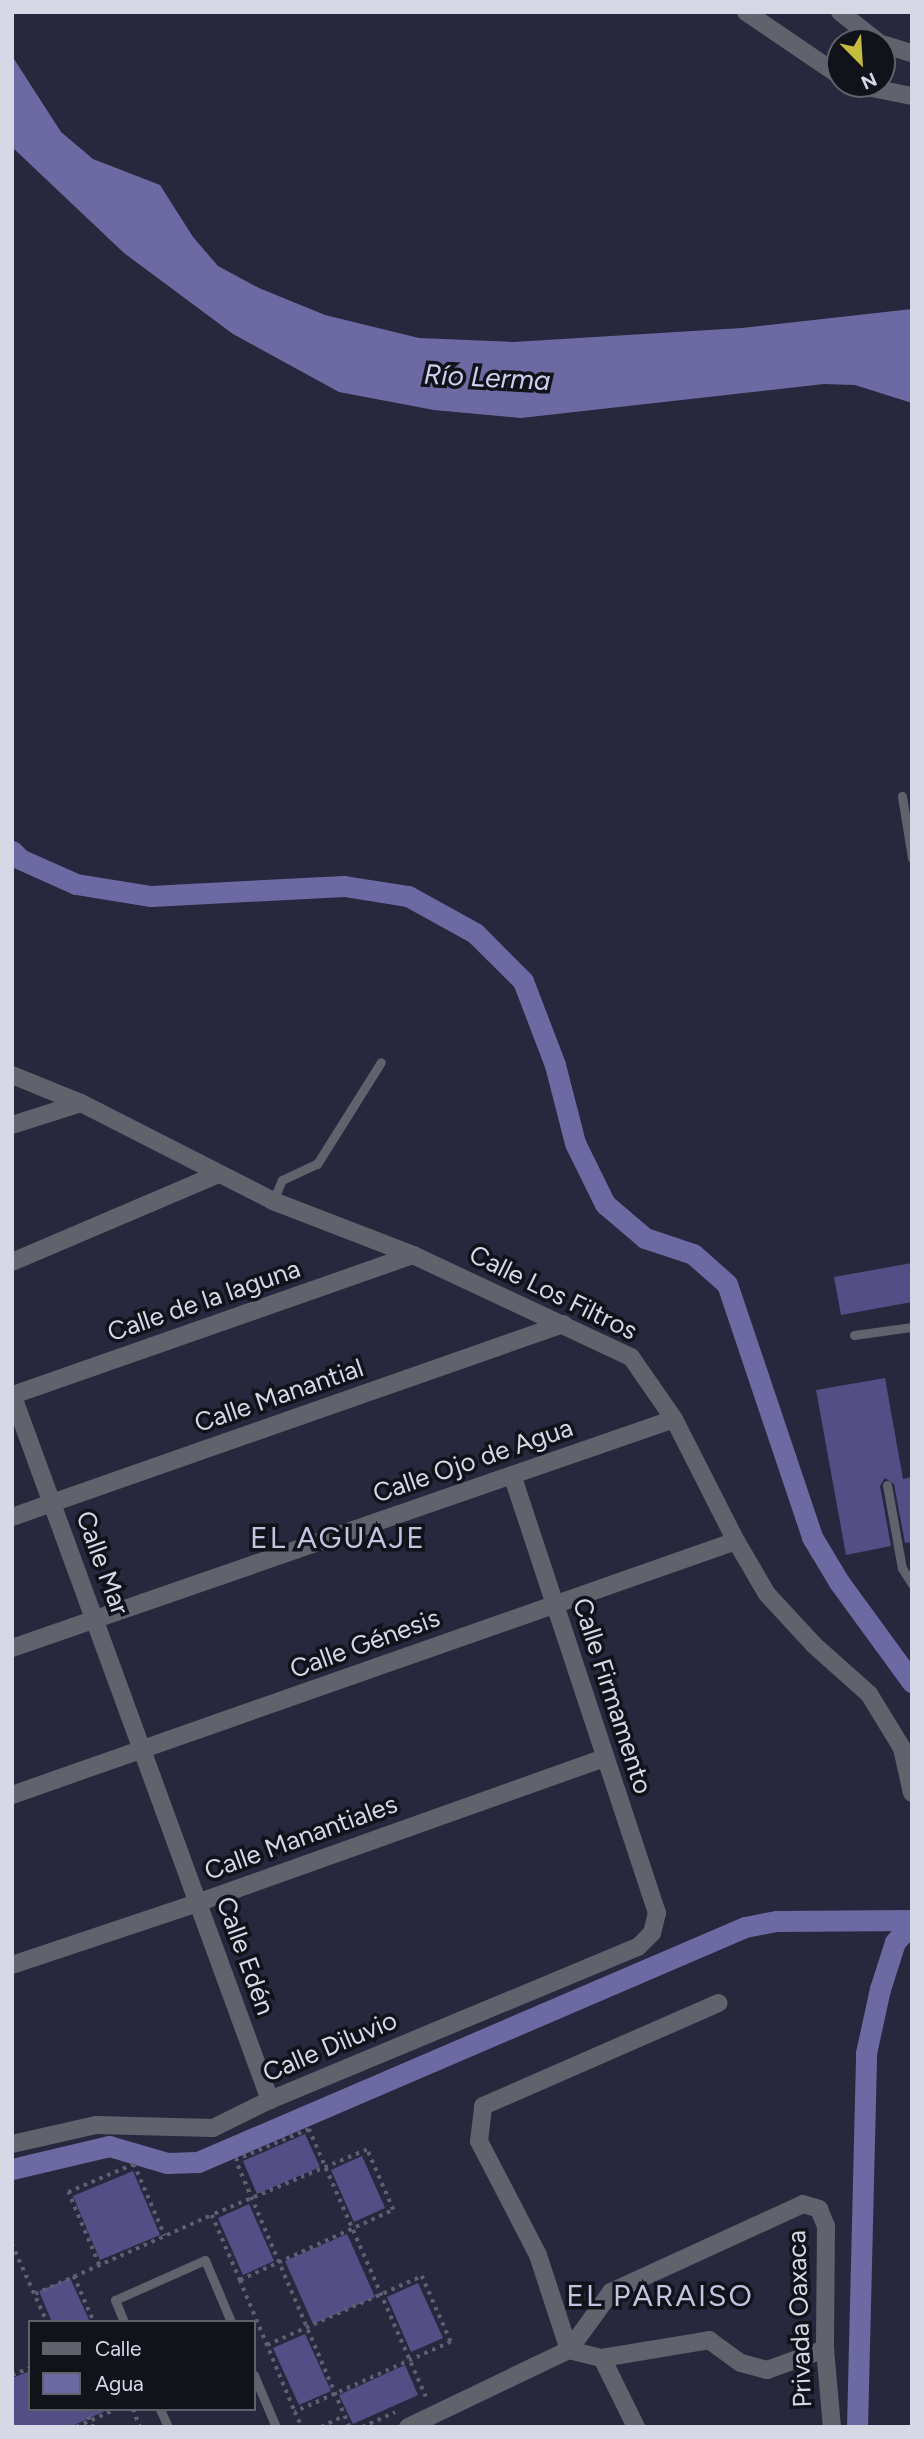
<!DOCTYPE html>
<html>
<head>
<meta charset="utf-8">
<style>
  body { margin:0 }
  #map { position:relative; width:924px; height:2439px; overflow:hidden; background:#28273d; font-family:Figtree,sans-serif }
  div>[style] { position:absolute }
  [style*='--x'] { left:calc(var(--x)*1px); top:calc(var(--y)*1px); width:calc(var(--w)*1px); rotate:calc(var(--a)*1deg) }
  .water>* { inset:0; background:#6d6aa3 }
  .canal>* { height:21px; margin:-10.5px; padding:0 10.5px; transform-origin:10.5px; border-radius:10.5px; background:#6d6aa3 }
  .building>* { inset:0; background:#534f86 }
  .path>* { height:3.5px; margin-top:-1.75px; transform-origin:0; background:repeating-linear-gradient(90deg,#5f5e72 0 3.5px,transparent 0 8.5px) }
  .service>* { height:9px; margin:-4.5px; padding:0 4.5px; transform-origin:4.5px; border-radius:4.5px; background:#62626d }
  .minor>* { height:18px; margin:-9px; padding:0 9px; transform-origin:9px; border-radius:9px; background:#62626d }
  .tertiary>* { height:18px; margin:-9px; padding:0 9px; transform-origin:9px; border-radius:9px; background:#62626d }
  span { translate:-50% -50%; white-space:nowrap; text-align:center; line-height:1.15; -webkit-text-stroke:7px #12121b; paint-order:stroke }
  .street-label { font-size:26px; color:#d7d8e6 }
  .water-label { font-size:28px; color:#cfcff1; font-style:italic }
  .quarter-label { font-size:30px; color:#c3c4e0; letter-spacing:2px }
  .frame { position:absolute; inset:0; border:14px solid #d7d8e6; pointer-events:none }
  .legend { position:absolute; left:28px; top:2320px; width:228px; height:91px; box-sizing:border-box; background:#12121b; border:2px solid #61616c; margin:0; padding:9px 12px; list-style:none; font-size:21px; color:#d7d8e6 }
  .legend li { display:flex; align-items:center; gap:14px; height:35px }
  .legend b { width:35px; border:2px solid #61616c }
  .north { position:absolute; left:826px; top:28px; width:70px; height:70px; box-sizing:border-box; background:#12121b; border:2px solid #61616c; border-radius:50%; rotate:156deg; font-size:19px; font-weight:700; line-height:28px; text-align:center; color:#d7d8e6 }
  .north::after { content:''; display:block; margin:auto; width:24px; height:32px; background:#c5bc3d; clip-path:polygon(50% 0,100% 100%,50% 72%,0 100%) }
</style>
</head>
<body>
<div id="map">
  <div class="water">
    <div style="clip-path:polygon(12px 56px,61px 132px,93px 159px,160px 185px,193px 237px,218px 266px,259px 288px,325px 315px,419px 338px,513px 342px,742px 328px,912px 309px,912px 403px,855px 385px,824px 384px,521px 418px,434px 410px,339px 392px,233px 334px,124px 253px,12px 147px)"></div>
  </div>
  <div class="canal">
    <div style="--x:12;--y:851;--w:11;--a:45"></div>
    <div style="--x:20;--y:859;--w:61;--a:24.1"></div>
    <div style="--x:76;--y:884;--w:76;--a:9.1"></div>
    <div style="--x:151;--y:896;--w:193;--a:-3"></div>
    <div style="--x:344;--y:886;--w:65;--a:8.9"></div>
    <div style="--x:408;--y:896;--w:77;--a:28.9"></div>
    <div style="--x:475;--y:933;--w:68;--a:45"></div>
    <div style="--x:523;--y:981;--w:90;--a:69.1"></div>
    <div style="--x:555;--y:1065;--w:81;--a:75.6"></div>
    <div style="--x:575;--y:1143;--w:68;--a:63.8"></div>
    <div style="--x:605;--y:1204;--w:52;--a:40.4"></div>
    <div style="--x:645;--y:1238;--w:51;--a:18.4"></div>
    <div style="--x:693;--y:1254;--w:45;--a:41.4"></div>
    <div style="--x:727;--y:1284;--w:267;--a:71.4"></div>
    <div style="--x:812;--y:1537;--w:52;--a:59"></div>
    <div style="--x:839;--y:1582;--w:124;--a:53.9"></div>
    <div style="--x:12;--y:2169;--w:100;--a:-13.3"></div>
    <div style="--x:109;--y:2146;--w:60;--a:16.3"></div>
    <div style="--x:167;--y:2163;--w:31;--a:-2"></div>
    <div style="--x:198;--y:2162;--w:595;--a:-23.25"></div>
    <div style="--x:745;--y:1927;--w:33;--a:-11"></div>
    <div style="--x:777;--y:1921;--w:135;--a:-0.4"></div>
    <div style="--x:857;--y:2427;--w:374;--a:-88.6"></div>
    <div style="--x:866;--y:2053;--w:66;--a:-77.7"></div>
    <div style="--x:880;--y:1989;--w:49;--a:-72.3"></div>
    <div style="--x:895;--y:1942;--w:25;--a:-48"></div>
  </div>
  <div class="building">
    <div style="clip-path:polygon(912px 1263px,912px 1302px,841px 1315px,834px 1277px)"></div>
    <div style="clip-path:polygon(885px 1378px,903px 1479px,912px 1477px,912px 1542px,905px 1543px,894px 1484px,885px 1478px,880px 1486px,891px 1546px,846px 1555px,816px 1390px)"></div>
    <div style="clip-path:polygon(305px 2134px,320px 2167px,257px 2194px,243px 2161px)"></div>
    <div style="clip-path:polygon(362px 2156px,385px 2208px,354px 2222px,331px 2170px)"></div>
    <div style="clip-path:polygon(133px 2171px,160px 2235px,100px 2260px,73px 2196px)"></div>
    <div style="clip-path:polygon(249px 2204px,274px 2261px,243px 2275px,218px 2218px)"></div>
    <div style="clip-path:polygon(347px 2234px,375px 2297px,313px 2324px,285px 2261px)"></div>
    <div style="clip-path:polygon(70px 2278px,90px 2322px,52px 2322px,39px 2291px)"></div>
    <div style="clip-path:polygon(418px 2283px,443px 2338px,411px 2352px,387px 2297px)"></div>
    <div style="clip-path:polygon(305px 2334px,331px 2391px,299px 2405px,273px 2348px)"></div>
    <div style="clip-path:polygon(405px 2365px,418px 2395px,353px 2424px,339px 2395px)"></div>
    <div style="clip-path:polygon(30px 2371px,30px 2409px,109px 2409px,70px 2427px,12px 2427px,12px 2378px)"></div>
  </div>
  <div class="path">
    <div style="--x:12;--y:2244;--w:85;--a:65.8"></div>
    <div style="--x:99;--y:2265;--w:79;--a:-113"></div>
    <div style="--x:68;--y:2192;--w:72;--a:-23"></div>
    <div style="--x:134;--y:2164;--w:78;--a:66.7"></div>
    <div style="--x:74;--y:2276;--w:50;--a:66.5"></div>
    <div style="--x:240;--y:2280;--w:168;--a:-24.6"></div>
    <div style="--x:393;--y:2210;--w:65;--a:-113.4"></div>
    <div style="--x:367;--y:2150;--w:168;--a:157.2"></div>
    <div style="--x:212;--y:2215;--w:71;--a:66.7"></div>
    <div style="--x:240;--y:2280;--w:143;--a:67.4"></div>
    <div style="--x:295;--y:2412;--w:17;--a:65"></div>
    <div style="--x:35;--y:2294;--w:194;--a:-24.1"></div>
    <div style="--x:267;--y:2345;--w:170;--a:-24"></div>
    <div style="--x:422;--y:2276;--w:72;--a:66.3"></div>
    <div style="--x:451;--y:2342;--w:171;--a:155.8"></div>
    <div style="--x:12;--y:2375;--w:19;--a:-21"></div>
    <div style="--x:85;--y:2409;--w:20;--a:66"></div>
    <div style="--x:133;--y:2409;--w:19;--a:69"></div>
    <div style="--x:76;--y:2427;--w:44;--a:-24.2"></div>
    <div style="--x:321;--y:2427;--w:25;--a:-26"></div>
    <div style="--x:349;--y:2427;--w:290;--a:-113.1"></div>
    <div style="--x:235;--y:2160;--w:80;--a:-22.7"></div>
    <div style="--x:309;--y:2129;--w:292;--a:66.4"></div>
    <div style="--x:362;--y:2427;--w:36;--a:-24"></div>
  </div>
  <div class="service">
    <div style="--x:902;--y:796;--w:63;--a:80.8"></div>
    <div style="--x:273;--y:1201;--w:23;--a:-67"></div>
    <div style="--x:282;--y:1180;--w:38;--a:-25"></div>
    <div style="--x:317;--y:1164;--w:120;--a:-57.9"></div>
    <div style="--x:854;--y:1335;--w:59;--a:-7.9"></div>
    <div style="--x:887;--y:1485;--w:84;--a:79.8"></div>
    <div style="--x:902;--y:1568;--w:19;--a:58"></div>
    <div style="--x:124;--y:2322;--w:24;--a:-112"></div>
    <div style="--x:115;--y:2300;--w:98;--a:-24"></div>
    <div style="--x:205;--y:2260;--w:67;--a:67.2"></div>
    <div style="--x:254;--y:2375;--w:56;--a:67.1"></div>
    <div style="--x:160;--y:2409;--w:20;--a:66"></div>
  </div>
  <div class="minor">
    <div style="--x:746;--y:12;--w:114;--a:34.2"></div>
    <div style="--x:840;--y:12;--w:48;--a:38.3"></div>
    <div style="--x:882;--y:44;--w:31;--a:17"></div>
    <div style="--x:852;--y:84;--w:61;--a:11.3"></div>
    <div style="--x:12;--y:1075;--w:74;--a:22.1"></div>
    <div style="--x:81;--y:1103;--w:216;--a:27"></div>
    <div style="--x:273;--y:1201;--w:150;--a:21.1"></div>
    <div style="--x:413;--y:1255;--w:241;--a:25.1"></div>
    <div style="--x:631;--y:1357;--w:75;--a:55.3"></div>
    <div style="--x:674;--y:1419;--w:137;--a:63.1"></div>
    <div style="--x:736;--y:1541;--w:767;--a:160.67"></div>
    <div style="--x:12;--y:1125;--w:72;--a:-17.7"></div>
    <div style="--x:12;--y:1262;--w:224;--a:-23.1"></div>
    <div style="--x:12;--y:1394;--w:752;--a:69.93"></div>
    <div style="--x:13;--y:1395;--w:424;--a:-19.3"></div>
    <div style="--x:12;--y:1517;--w:584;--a:-19.3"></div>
    <div style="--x:12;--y:1648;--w:700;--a:-19.08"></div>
    <div style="--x:12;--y:1965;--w:195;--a:-18.5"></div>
    <div style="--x:197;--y:1903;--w:433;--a:-19.6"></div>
    <div style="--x:12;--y:2144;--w:86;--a:-12.7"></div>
    <div style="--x:96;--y:2125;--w:117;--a:1.5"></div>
    <div style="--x:213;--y:2128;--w:64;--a:-26.2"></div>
    <div style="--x:270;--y:2100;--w:399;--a:-22.6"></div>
    <div style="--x:638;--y:1947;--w:20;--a:-45"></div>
    <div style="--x:652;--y:1933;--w:21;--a:-76"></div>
    <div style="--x:657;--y:1913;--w:461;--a:-108.3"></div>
    <div style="--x:569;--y:2350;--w:100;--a:-108.1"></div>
    <div style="--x:538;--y:2255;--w:128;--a:-117.4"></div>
    <div style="--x:479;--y:2141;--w:35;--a:-83"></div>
    <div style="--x:483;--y:2106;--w:257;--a:-23.6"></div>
    <div style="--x:569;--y:2350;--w:34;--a:14"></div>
    <div style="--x:602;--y:2358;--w:109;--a:-9.5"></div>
    <div style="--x:709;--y:2340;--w:39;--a:36"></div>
    <div style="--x:741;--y:2363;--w:27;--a:15"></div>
    <div style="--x:767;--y:2370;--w:62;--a:-19.9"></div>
    <div style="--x:602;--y:2358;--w:77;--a:63.8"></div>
    <div style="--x:408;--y:2427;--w:178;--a:-25.6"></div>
    <div style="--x:569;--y:2350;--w:72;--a:-54.1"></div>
    <div style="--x:611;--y:2292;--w:211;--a:-24.6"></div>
    <div style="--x:803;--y:2204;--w:17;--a:17"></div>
    <div style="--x:819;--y:2209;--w:18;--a:68"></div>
    <div style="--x:826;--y:2226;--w:123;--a:90.5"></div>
    <div style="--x:825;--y:2349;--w:78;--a:84.9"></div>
  </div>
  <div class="tertiary">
    <div style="--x:736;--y:1541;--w:61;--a:59.7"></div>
    <div style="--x:767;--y:1594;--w:69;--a:47.3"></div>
    <div style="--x:814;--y:1645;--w:74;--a:41.7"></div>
    <div style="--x:869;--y:1694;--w:63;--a:58.6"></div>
    <div style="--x:902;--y:1748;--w:46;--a:77.5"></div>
  </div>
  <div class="street-label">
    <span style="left:553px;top:1293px;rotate:26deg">Calle Los Filtros</span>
    <span style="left:204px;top:1301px;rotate:-19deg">Calle de la laguna</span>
    <span style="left:279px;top:1396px;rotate:-19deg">Calle Manantial</span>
    <span style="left:473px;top:1461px;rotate:-19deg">Calle Ojo de Agua</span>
    <span style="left:102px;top:1563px;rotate:70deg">Calle Mar</span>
    <span style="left:365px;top:1644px;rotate:-20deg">Calle Génesis</span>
    <span style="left:612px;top:1696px;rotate:72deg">Calle Firmamento</span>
    <span style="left:301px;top:1838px;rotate:-20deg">Calle Manantiales</span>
    <span style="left:245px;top:1956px;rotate:70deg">Calle Edén</span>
    <span style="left:330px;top:2047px;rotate:-23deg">Calle Diluvio</span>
    <span style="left:800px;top:2319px;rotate:-92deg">Privada Oaxaca</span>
  </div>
  <div class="water-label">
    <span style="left:487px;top:377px;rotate:3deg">Río Lerma</span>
  </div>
  <div class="quarter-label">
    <span style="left:338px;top:1538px">EL AGUAJE</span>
    <span style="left:660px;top:2296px">EL PARAISO</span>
  </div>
  <div class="frame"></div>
  <ul class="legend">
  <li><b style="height:9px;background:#62626d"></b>Calle</li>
  <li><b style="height:19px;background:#6d6aa3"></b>Agua</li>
  </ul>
  <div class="north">N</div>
</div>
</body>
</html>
